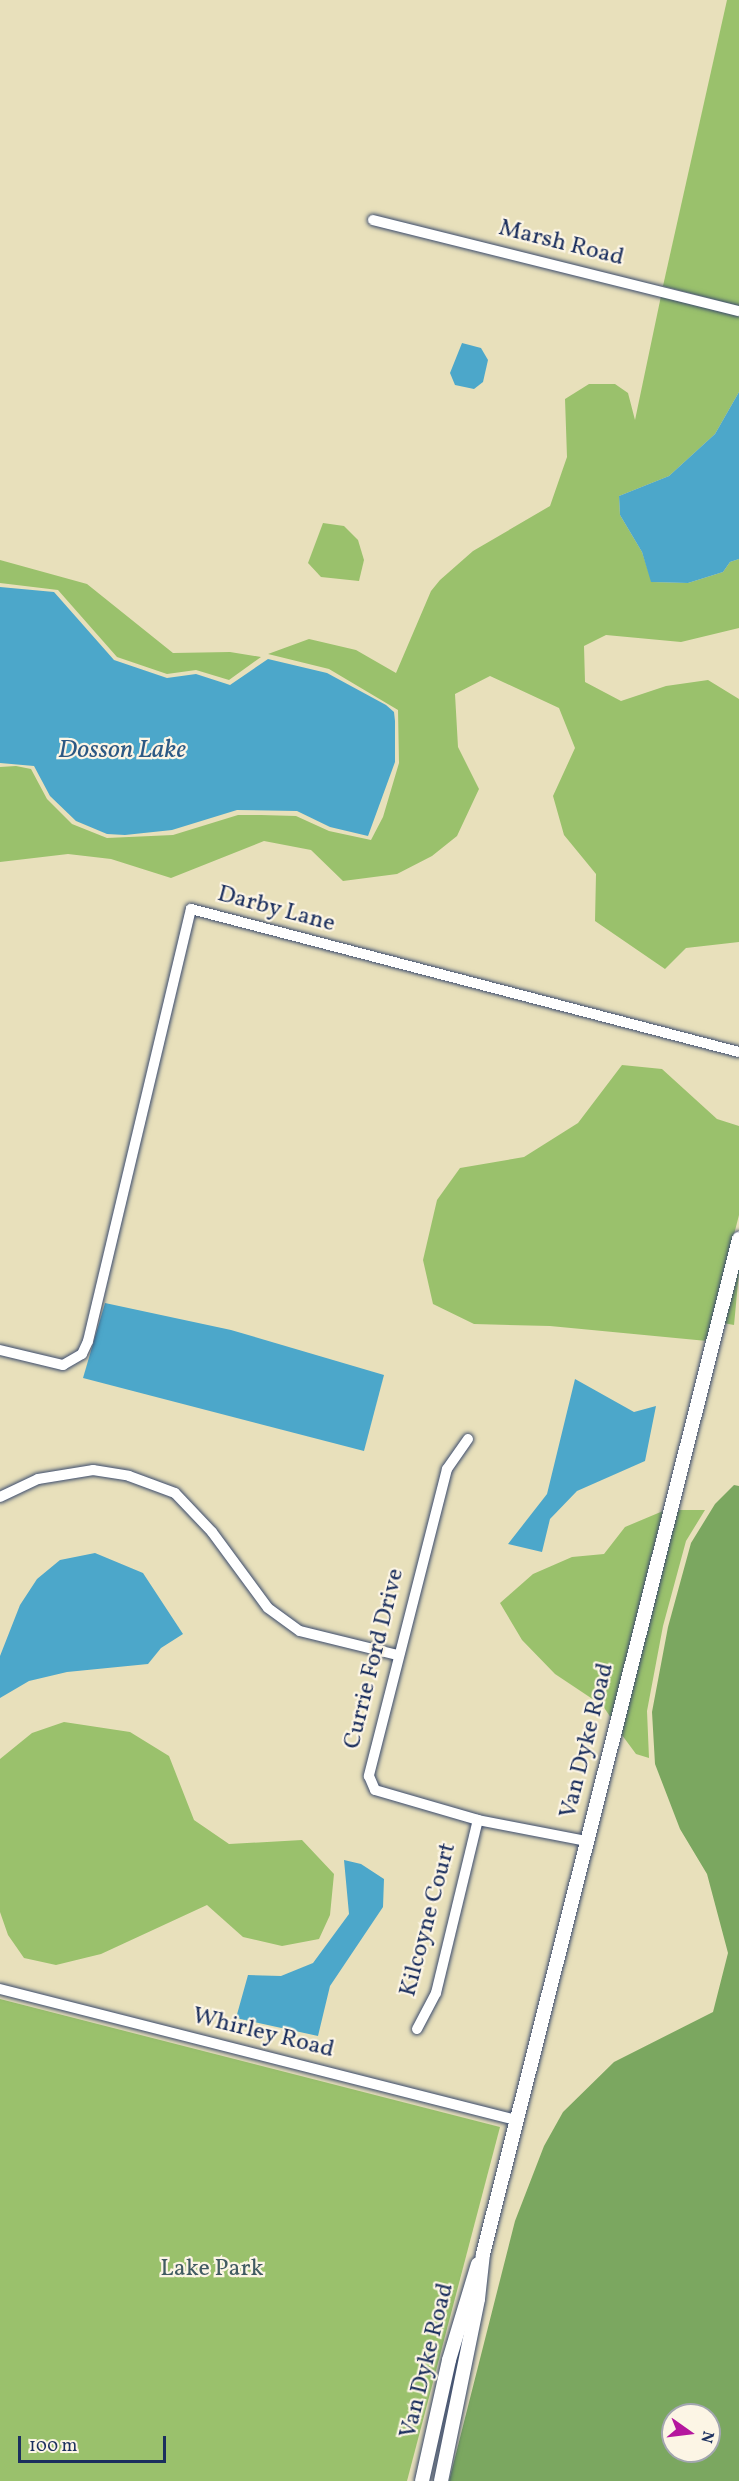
<!DOCTYPE html>
<html>
<head>
<meta charset="utf-8">
<style>
  body { margin:0 }
  #map { position:relative; width:739px; height:2481px; overflow:hidden; background:#e8e0bb; font-family:Vollkorn,serif }
  div>[style] { position:absolute }
  [style*='--x'] { left:calc(var(--x)*1px); top:calc(var(--y)*1px); width:calc(var(--w)*1px); rotate:calc(var(--a)*1deg) }
  .green>* { inset:0; background:#9ac16c }
  .forest>* { inset:0; background:#7ba760 }
  .water>* { inset:0; background:#4ca7ca }
  .roads { filter:drop-shadow(0 0 2px #3a4a6c) drop-shadow(0 0 2px #3a4a6c) }
  .minor>* { height:10px; margin:-5px; padding:0 5px; transform-origin:5px; border-radius:5px; background:#fff }
  .major>* { height:14px; margin:-7px; padding:0 7px; transform-origin:7px; border-radius:7px; background:#fff }
  span { translate:-50% -50%; white-space:nowrap; text-align:center; line-height:1.15; -webkit-text-stroke:4.5px #fcf5e5; paint-order:stroke }
  .street-label { font-size:24px; color:#1b2f5e }
  .park-label { font-size:24px; color:#415b62 }
  .water-label { font-size:26px; color:#2c5984; font-style:italic }
  .north { position:absolute; left:661px; top:2403px; width:60px; height:60px; box-sizing:border-box; background:#fcf5e5; border:2px solid #a2a6af; border-radius:50%; rotate:104deg; font-size:16px; font-weight:700; line-height:24px; text-align:center; color:#1b2f5e }
  .north::after { content:''; display:block; margin:auto; width:21px; height:27px; background:#b5179e; clip-path:polygon(50% 0,100% 100%,50% 72%,0 100%) }
  .scale { position:absolute; left:18px; top:2436px; width:148px; height:27px; box-sizing:border-box; border:3px solid #1b2f5e; border-top:0; padding-left:8px; font-size:18px; line-height:21px; white-space:nowrap; color:#1b2f5e; -webkit-text-stroke:4px #fcf5e5; paint-order:stroke }
</style>
</head>
<body>
<div id="map">
  <div class="green">
    <div style="clip-path:polygon(727px 0,739px 0,739px 306px,663px 286px)"></div>
    <div style="clip-path:polygon(661px 296px,739px 316px,739px 392px,715px 434px,669px 476px,619px 496px,620px 515px,642px 552px,652px 582px,688px 583px,723px 572px,730px 562px,739px 559px,739px 628px,681px 642px,606px 635px,584px 646px,585px 682px,621px 701px,666px 686px,708px 680px,739px 699px,739px 942px,686px 948px,665px 969px,595px 921px,596px 874px,564px 835px,553px 796px,575px 748px,559px 708px,490px 676px,455px 694px,458px 747px,479px 789px,457px 836px,432px 856px,397px 874px,343px 881px,311px 850px,264px 841px,171px 878px,111px 859px,68px 854px,0 862px,0 767px,16px 766px,31px 769px,47px 799px,72px 824px,107px 838px,173px 835px,238px 815px,261px 815px,296px 816px,329px 831px,371px 840px,383px 817px,399px 763px,398px 710px,329px 669px,268px 654px,309px 639px,356px 650px,396px 673px,431px 591px,440px 580px,473px 551px,550px 506px,567px 457px,565px 399px,589px 384px,615px 384px,628px 393px,635px 420px)"></div>
    <div style="clip-path:polygon(323px 523px,344px 526px,358px 540px,364px 560px,359px 581px,321px 577px,308px 563px)"></div>
    <div style="clip-path:polygon(0 560px,87px 584px,173px 653px,230px 652px,261px 657px,229px 680px,196px 670px,167px 674px,117px 657px,58px 590px,0 583px)"></div>
    <div style="clip-path:polygon(622px 1065px,662px 1069px,717px 1119px,739px 1126px,739px 1215px,707px 1341px,550px 1326px,474px 1324px,433px 1304px,423px 1260px,437px 1200px,460px 1168px,524px 1157px,578px 1123px)"></div>
    <div style="clip-path:polygon(739px 1262px,739px 1272px,734px 1325px,723px 1323px)"></div>
    <div style="clip-path:polygon(675px 1510px,705px 1510px,686px 1541px,663px 1626px,647px 1711px,649px 1758px,636px 1754px,619px 1731px)"></div>
    <div style="clip-path:polygon(663px 1511px,611px 1718px,603px 1706px,555px 1674px,522px 1640px,500px 1603px,533px 1574px,572px 1557px,604px 1554px,625px 1527px)"></div>
    <div style="clip-path:polygon(64px 1722px,130px 1732px,169px 1756px,194px 1820px,229px 1844px,302px 1840px,334px 1874px,330px 1915px,319px 1939px,282px 1946px,243px 1937px,207px 1905px,101px 1954px,56px 1965px,24px 1958px,8px 1935px,0 1912px,0 1759px,32px 1733px)"></div>
    <div style="clip-path:polygon(0 1999px,500px 2127px,407px 2481px,0 2481px)"></div>
  </div>
  <div class="forest">
    <div style="clip-path:polygon(evenodd,734px 1485px,739px 1486px,739px 2481px,449px 2481px,515px 2221px,544px 2146px,563px 2112px,614px 2062px,713px 2012px,728px 1953px,707px 1874px,680px 1829px,655px 1764px,652px 1712px,668px 1627px,691px 1543px,715px 1504px,734px 1485px,673px 2415px,709px 2415px,709px 2451px,673px 2451px,673px 2415px)"></div>
  </div>
  <div class="water">
    <div style="clip-path:polygon(462px 343px,481px 348px,488px 360px,483px 382px,474px 389px,455px 385px,450px 373px)"></div>
    <div style="clip-path:polygon(739px 392px,739px 559px,730px 562px,723px 572px,688px 583px,651px 582px,642px 552px,620px 515px,619px 496px,669px 476px,715px 434px)"></div>
    <div style="clip-path:polygon(0 587px,54px 592px,114px 660px,167px 678px,196px 674px,230px 685px,268px 659px,327px 673px,386px 705px,394px 712px,395px 721px,395px 762px,368px 836px,330px 827px,297px 811px,237px 810px,172px 830px,125px 835px,107px 834px,76px 821px,50px 796px,34px 766px,0 763px)"></div>
    <div style="clip-path:polygon(105px 1303px,231px 1330px,384px 1375px,364px 1451px,83px 1378px)"></div>
    <div style="clip-path:polygon(575px 1379px,634px 1412px,656px 1406px,645px 1461px,577px 1491px,550px 1519px,542px 1552px,508px 1544px,547px 1494px)"></div>
    <div style="clip-path:polygon(95px 1553px,143px 1573px,183px 1634px,161px 1648px,148px 1664px,67px 1672px,29px 1681px,0 1698px,0 1656px,20px 1605px,37px 1579px,60px 1560px)"></div>
    <div style="clip-path:polygon(344px 1860px,361px 1864px,384px 1879px,383px 1907px,330px 1986px,318px 2036px,236px 2018px,248px 1975px,281px 1976px,313px 1963px,349px 1914px)"></div>
  </div>
  <div class="roads">
    <div class="minor">
      <div style="--x:373;--y:220;--w:377;--a:14"></div>
      <div style="--x:0;--y:1350;--w:65;--a:13.4"></div>
      <div style="--x:63;--y:1365;--w:22;--a:-30"></div>
      <div style="--x:82;--y:1354;--w:14;--a:-65"></div>
      <div style="--x:88;--y:1341;--w:444;--a:-76.6"></div>
      <div style="--x:191;--y:909;--w:566;--a:14.63"></div>
      <div style="--x:468;--y:1439;--w:37;--a:125"></div>
      <div style="--x:447;--y:1469;--w:317;--a:104.3"></div>
      <div style="--x:369;--y:1776;--w:15;--a:67"></div>
      <div style="--x:375;--y:1790;--w:107;--a:16.2"></div>
      <div style="--x:478;--y:1820;--w:110;--a:11"></div>
      <div style="--x:0;--y:1497;--w:42;--a:-25.3"></div>
      <div style="--x:38;--y:1479;--w:56;--a:-9.3"></div>
      <div style="--x:93;--y:1470;--w:36;--a:9"></div>
      <div style="--x:129;--y:1476;--w:49;--a:20.3"></div>
      <div style="--x:175;--y:1493;--w:54;--a:46.5"></div>
      <div style="--x:212;--y:1532;--w:94;--a:53.6"></div>
      <div style="--x:268;--y:1608;--w:39;--a:36"></div>
      <div style="--x:300;--y:1631;--w:100;--a:13.9"></div>
      <div style="--x:0;--y:1989;--w:532;--a:14.25"></div>
      <div style="--x:417;--y:2029;--w:41;--a:-62.2"></div>
      <div style="--x:436;--y:1993;--w:178;--a:-76.4"></div>
    </div>
    <div class="major">
      <div style="--x:422;--y:2481;--w:124;--a:-77.4"></div>
      <div style="--x:449;--y:2360;--w:100;--a:-73.2"></div>
      <div style="--x:441;--y:2481;--w:186;--a:-78.5"></div>
      <div style="--x:478;--y:2299;--w:45;--a:-83.7"></div>
      <div style="--x:483;--y:2254;--w:1047;--a:-75.84"></div>
    </div>
  </div>
  <div class="street-label">
    <span style="left:561px;top:244px;rotate:14deg">Marsh Road</span>
    <span style="left:276px;top:910px;rotate:15deg">Darby Lane</span>
    <span style="left:375px;top:1659px;rotate:-76deg">Currie Ford Drive</span>
    <span style="left:588px;top:1741px;rotate:-76deg">Van Dyke Road</span>
    <span style="left:429px;top:1920px;rotate:-75deg">Kilcoyne Court</span>
    <span style="left:263px;top:2034px;rotate:14deg">Whirley Road</span>
    <span style="left:428px;top:2361px;rotate:-76deg">Van Dyke Road</span>
  </div>
  <div class="park-label">
    <span style="left:212px;top:2270px">Lake Park</span>
  </div>
  <div class="water-label">
    <span style="left:122px;top:751px">Dosson Lake</span>
  </div>
  <div class="north">N</div>
  <div class="scale">100 m</div>
</div>
</body>
</html>
